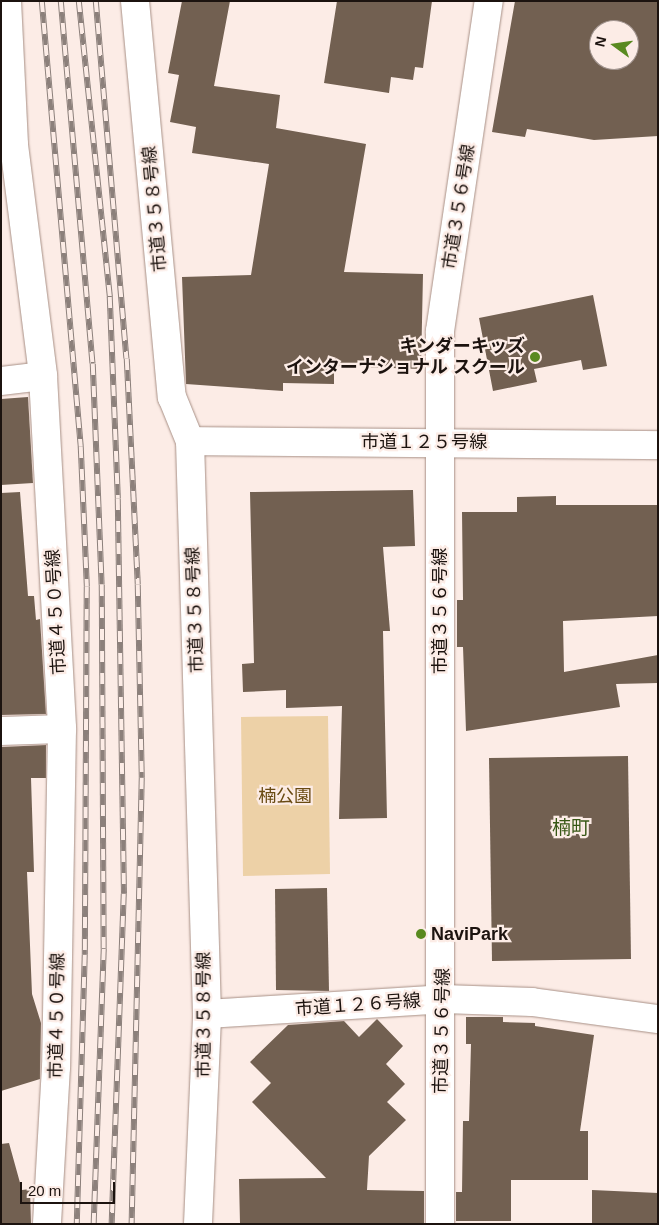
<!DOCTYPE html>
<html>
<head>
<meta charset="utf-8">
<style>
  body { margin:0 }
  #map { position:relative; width:659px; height:1225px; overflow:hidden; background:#fcece6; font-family:Helvetica,"Noto Sans JP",sans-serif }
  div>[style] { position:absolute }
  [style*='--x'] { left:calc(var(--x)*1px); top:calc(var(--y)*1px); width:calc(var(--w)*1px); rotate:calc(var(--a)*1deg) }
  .green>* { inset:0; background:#edd1a7 }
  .building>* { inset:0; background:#726051 }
  .roads { filter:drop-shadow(0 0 1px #a89086) drop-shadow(0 0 1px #a89086) }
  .street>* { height:28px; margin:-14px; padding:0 14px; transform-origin:14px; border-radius:14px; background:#fff }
  .secondary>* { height:28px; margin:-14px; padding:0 14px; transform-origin:14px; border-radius:14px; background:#fff }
  .rail>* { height:5.5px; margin-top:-2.75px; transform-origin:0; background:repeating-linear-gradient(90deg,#fcece6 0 11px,#8c807b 0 22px); box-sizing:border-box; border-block:1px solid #8c807b }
  .dots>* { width:14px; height:14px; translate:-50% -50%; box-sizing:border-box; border:2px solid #fcece6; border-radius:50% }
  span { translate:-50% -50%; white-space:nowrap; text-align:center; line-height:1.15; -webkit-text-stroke:4.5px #fcece6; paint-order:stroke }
  .street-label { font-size:18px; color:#1c130f }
  .poi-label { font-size:18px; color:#1c130f; font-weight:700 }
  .right { translate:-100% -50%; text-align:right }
  .left { translate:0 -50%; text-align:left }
  .park-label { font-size:18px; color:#694a12 }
  .neighbourhood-label { font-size:19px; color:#375715 }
  .frame { position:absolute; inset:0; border:2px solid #1c130f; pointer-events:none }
  .north { position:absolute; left:589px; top:20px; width:50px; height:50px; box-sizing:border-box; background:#fcece6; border:1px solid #a29590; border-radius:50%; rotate:284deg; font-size:14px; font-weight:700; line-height:20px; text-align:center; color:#1c130f }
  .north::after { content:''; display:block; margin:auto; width:18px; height:22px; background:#598a20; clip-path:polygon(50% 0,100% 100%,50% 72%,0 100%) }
  .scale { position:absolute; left:20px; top:1182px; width:95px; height:22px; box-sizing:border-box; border:2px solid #1c130f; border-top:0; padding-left:6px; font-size:15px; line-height:18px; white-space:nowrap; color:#1c130f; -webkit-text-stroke:4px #fcece6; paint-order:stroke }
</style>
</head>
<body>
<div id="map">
  <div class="green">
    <div style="clip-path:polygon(328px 716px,330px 874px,243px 876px,241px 717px)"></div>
  </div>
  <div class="building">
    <div style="clip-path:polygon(182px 1px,230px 1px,214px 86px,280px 95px,276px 128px,366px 144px,344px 272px,423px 274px,421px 369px,334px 366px,334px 384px,283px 383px,283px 391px,186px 384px,182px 277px,251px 275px,269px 164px,192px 153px,196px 127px,170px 122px,179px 75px,168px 73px)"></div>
    <div style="clip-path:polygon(337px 1px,432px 1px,423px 68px,415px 67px,413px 80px,391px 77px,389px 93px,324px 83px)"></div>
    <div style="clip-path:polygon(evenodd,515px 1px,658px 1px,658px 136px,594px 140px,527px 129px,525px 137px,492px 132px,515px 1px,599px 30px,629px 30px,629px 60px,599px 60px,599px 30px)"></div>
    <div style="clip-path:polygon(593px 295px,607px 366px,583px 370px,581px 360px,534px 369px,537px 382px,493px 391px,479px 318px)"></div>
    <div style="clip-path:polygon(28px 397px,33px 483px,1px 485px,1px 399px)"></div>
    <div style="clip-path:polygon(413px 490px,415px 546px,383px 547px,390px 631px,383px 631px,387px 818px,339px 819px,342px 706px,286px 708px,286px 690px,243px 692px,242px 664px,254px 663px,250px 492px)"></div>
    <div style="clip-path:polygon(20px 492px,28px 596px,34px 596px,36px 620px,40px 619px,46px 714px,1px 715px,1px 493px)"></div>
    <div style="clip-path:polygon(556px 496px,556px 505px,658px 505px,658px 616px,563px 621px,564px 672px,658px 655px,658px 683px,616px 684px,620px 707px,466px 731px,463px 647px,457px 647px,457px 600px,463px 600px,462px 512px,517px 512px,517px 497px)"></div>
    <div style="clip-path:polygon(46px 745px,46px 778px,31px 778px,34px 872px,27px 872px,32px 994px,41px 1023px,40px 1079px,1px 1091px,1px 747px)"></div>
    <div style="clip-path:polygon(628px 756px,631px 959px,492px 961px,489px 758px)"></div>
    <div style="clip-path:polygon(327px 888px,329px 991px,276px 990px,275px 889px)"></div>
    <div style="clip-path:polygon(466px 1017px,503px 1017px,503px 1022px,535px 1023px,535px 1026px,594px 1035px,580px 1131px,588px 1131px,588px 1180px,511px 1180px,511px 1221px,456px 1221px,456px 1192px,462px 1192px,463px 1121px,469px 1121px,471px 1044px,466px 1044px)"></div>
    <div style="clip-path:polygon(377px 1019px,403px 1046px,386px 1064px,405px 1084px,387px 1102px,406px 1120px,369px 1156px,367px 1190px,424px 1191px,424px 1224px,240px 1224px,239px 1179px,326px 1178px,252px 1102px,271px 1083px,250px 1062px,288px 1025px,344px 1021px,359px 1037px)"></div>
    <div style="clip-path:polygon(9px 1143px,22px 1190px,30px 1189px,31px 1224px,1px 1224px,1px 1144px)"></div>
    <div style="clip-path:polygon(592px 1190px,658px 1193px,658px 1224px,592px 1224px)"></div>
  </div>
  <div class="roads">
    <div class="street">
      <div style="--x:7;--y:1;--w:144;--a:87.2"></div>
      <div style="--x:14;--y:145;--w:233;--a:82.8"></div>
      <div style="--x:43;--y:376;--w:354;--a:86.9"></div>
      <div style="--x:62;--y:729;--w:338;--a:91"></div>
      <div style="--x:56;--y:1067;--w:157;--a:93.3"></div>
      <div style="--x:135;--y:1;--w:398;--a:84.7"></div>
      <div style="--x:172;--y:397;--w:48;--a:67.8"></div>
      <div style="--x:1;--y:381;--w:42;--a:-6.8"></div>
      <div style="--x:1;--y:731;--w:61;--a:-1.9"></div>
      <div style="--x:207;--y:1014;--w:236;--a:-3.6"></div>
      <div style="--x:443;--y:999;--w:89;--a:1.9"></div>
      <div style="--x:532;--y:1002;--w:127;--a:7.7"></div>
      <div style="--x:440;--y:1224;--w:893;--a:-90"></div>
      <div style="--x:440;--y:331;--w:334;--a:-81.6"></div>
    </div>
    <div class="secondary">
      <div style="--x:198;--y:1224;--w:210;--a:-87.5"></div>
      <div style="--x:207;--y:1014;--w:573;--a:-91.7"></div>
      <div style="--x:190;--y:441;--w:468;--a:0.5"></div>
    </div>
  </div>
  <div class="rail">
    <div style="--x:42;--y:1;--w:448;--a:85"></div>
    <div style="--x:81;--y:447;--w:140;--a:87.5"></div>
    <div style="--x:87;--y:587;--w:368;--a:90.3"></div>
    <div style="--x:85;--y:955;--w:269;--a:91.7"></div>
    <div style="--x:61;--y:1;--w:364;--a:85"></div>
    <div style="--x:93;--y:364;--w:221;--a:87.7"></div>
    <div style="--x:102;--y:585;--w:364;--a:89.7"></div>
    <div style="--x:104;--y:949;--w:275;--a:92.1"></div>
    <div style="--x:79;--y:1;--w:298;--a:84"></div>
    <div style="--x:110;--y:297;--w:202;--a:87.7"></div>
    <div style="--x:118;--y:499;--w:395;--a:89.1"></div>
    <div style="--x:124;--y:894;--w:330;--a:92.1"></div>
    <div style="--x:96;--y:1;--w:359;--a:85.1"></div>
    <div style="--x:127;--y:359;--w:226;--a:87.2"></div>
    <div style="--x:138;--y:585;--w:193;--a:88.8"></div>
    <div style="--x:142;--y:778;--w:446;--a:91.3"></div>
  </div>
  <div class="dots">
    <div style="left:535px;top:357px;background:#598a20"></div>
    <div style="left:421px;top:934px;background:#598a20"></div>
  </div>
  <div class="street-label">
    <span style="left:459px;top:207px;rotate:-81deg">市道３５６号線</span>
    <span style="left:155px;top:209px;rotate:-95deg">市道３５８号線</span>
    <span style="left:424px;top:442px">市道１２５号線</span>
    <span style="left:195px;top:610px;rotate:-92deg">市道３５８号線</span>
    <span style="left:440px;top:611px;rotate:-90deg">市道３５６号線</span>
    <span style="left:56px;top:612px;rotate:-93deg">市道４５０号線</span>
    <span style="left:358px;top:1005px;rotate:-4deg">市道１２６号線</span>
    <span style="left:204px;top:1015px;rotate:-90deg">市道３５８号線</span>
    <span style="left:57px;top:1016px;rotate:-89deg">市道４５０号線</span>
    <span style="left:442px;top:1031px;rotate:-89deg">市道３５６号線</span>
  </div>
  <div class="poi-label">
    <span class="right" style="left:525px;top:357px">キンダーキッズ<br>インターナショナル スクール</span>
    <span class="left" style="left:431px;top:934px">NaviPark</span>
  </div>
  <div class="park-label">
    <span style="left:285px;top:796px">楠公園</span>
  </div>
  <div class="neighbourhood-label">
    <span style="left:571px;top:828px">楠町</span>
  </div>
  <div class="frame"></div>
  <div class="north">N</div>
  <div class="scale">20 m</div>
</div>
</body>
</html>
